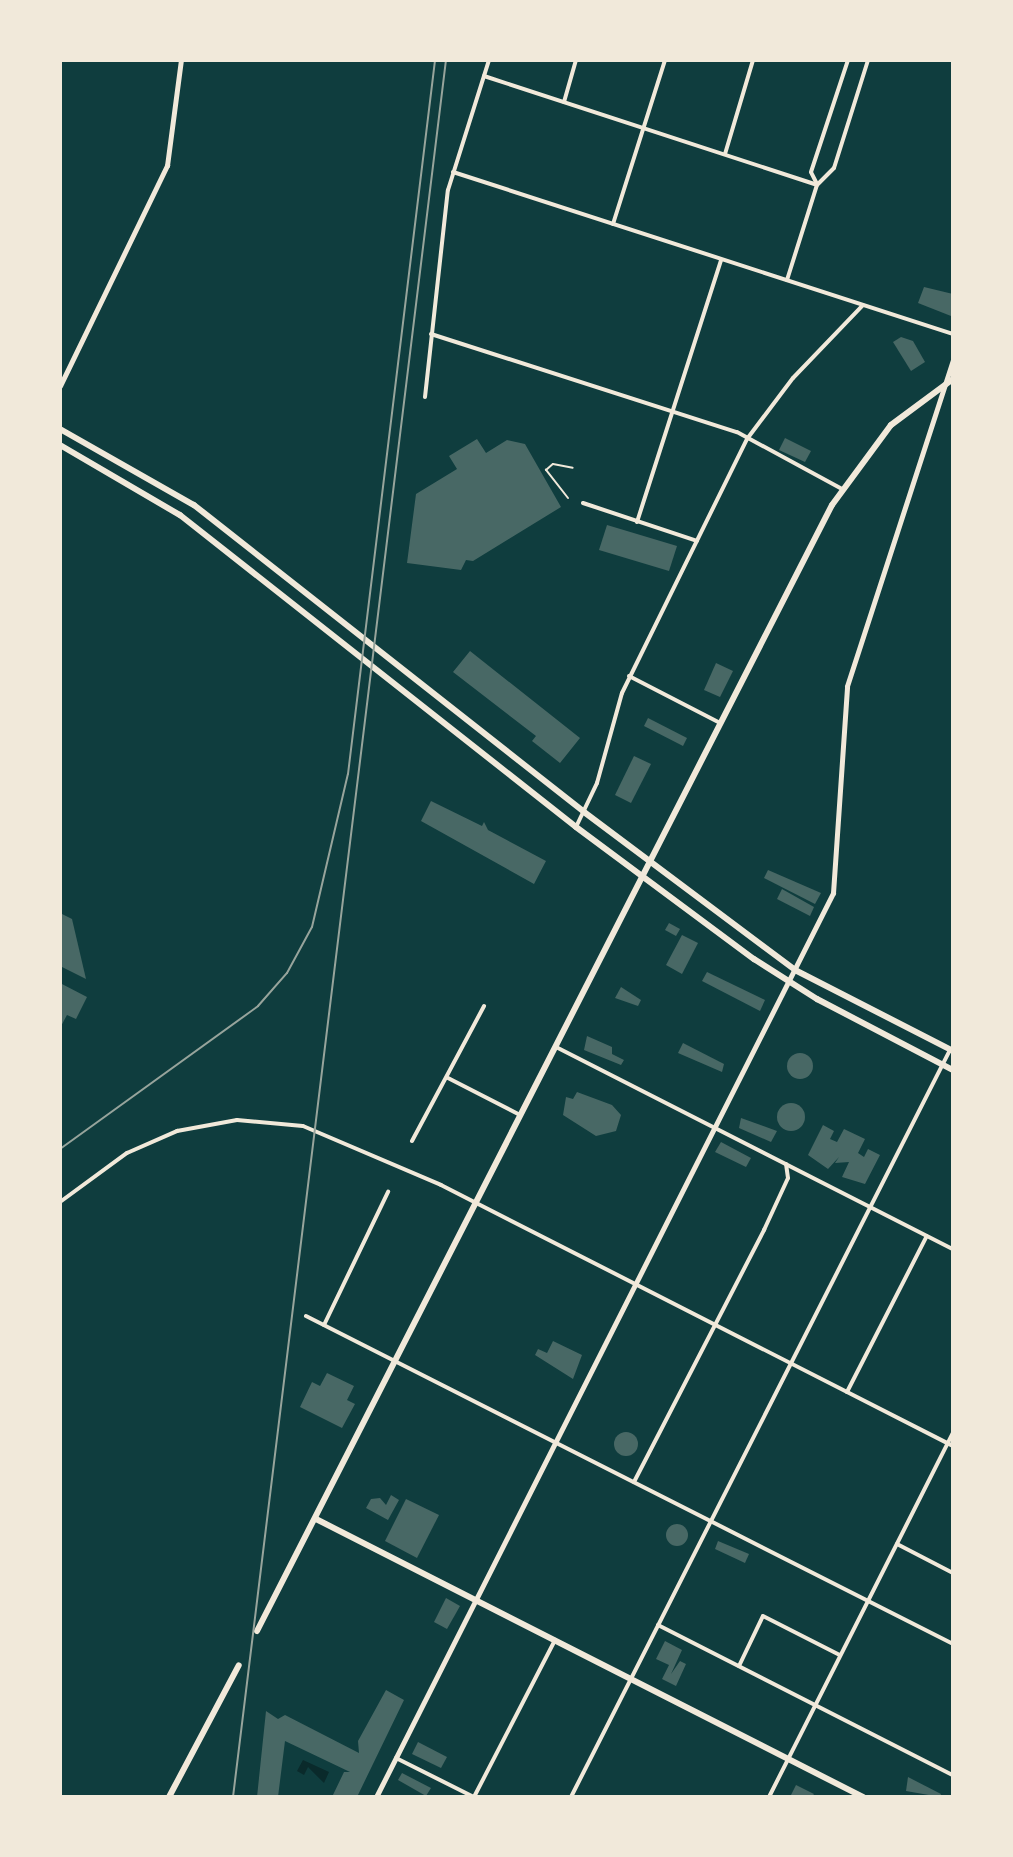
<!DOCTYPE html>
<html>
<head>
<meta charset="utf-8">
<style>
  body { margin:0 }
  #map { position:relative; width:1013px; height:1857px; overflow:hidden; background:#0f3d3e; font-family:"Crimson Pro",serif }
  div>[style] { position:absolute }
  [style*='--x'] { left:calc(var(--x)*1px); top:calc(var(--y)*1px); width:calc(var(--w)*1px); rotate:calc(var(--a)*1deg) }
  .water>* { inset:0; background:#0a2a2b }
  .building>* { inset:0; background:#486865 }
  .round { border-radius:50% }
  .service>* { height:2px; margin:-1px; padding:0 1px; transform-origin:1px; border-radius:1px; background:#f1e9da }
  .minor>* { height:4px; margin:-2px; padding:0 2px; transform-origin:2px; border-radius:2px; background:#f1e9da }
  .tertiary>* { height:4.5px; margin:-2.25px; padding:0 2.25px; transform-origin:2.25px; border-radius:2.25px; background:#f1e9da }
  .secondary>* { height:5px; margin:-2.5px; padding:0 2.5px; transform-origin:2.5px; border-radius:2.5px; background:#f1e9da }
  .primary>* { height:6px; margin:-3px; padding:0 3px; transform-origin:3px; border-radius:3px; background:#f1e9da }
  .rail>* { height:2px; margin:-1px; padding:0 1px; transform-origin:1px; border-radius:1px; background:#97a49c }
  span { translate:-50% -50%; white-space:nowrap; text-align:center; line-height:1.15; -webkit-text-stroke:6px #f1e9da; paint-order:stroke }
  .frame { position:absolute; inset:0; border:62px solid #f1e9da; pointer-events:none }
</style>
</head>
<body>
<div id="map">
  <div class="water">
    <div style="clip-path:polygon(303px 1760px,329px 1772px,324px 1783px,308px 1767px,304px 1775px,297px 1771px)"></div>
  </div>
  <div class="building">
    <div style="clip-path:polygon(924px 287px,953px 294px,951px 316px,918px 303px)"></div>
    <div style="clip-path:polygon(901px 337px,913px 341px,925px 362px,911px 371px,893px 342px)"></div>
    <div style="clip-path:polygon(785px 438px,811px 451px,805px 462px,779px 450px)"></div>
    <div style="clip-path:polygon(477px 439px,486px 453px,507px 440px,525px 444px,561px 507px,473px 561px,466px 560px,461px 570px,407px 563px,416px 494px,457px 469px,449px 456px)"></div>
    <div style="clip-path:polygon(607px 525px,677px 546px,669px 571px,599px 550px)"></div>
    <div style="clip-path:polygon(470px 651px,580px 738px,560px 763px,532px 741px,536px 736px,453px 672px)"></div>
    <div style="clip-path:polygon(716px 663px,733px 671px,720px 697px,704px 690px)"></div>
    <div style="clip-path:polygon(648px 718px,687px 738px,683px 746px,644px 726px)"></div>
    <div style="clip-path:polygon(634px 756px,651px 764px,631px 803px,615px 795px)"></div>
    <div style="clip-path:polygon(431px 801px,482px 826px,484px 822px,488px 830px,546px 861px,534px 884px,421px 821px)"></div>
    <div style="clip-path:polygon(768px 870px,821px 893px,815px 904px,764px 878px)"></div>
    <div style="clip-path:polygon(782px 889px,814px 907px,810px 916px,777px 899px)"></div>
    <div style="clip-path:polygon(60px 913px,72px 919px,86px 979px,60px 966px)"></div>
    <div style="clip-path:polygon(669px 923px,680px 929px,676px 936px,665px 930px)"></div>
    <div style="clip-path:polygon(682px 935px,698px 943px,682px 974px,666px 965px)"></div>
    <div style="clip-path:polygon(707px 972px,765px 1000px,760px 1011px,702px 981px)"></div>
    <div style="clip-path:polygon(60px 983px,87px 997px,76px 1019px,67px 1015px,60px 1028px)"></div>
    <div style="clip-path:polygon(621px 987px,641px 1000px,638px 1006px,615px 998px)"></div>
    <div style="clip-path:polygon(587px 1036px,612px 1047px,612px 1054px,624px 1060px,621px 1065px,584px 1050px)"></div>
    <div style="clip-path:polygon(683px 1043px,724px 1064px,722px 1072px,678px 1053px)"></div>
    <div class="round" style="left:787px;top:1053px;width:26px;height:26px"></div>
    <div style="clip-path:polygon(577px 1092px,612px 1105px,621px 1115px,616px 1131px,596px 1136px,563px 1115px,566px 1097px,573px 1099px)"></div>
    <div class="round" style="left:777px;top:1103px;width:28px;height:28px"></div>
    <div style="clip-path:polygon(741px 1118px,777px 1131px,771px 1142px,739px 1128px)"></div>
    <div style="clip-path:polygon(823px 1125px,834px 1131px,830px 1139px,837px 1142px,844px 1129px,865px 1139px,858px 1153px,864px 1157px,868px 1149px,880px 1155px,865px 1184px,842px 1177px,849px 1162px,835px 1163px,839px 1157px,828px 1169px,808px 1155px)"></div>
    <div style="clip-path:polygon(721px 1142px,751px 1158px,746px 1167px,715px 1152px)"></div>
    <div style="clip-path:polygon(553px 1341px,582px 1355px,573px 1379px,535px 1355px,538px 1349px,547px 1353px)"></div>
    <div style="clip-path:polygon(327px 1373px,354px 1386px,347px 1400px,355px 1404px,342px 1428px,300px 1407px,312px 1382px,320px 1386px)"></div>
    <div class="round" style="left:614px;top:1432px;width:24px;height:24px"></div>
    <div style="clip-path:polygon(391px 1495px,399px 1500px,388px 1520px,366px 1508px,371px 1499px,380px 1498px,386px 1505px)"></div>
    <div style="clip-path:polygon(406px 1499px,439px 1515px,417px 1558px,385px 1541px)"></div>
    <div class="round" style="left:666px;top:1524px;width:22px;height:22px"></div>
    <div style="clip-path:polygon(718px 1541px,749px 1554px,745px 1563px,715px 1549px)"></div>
    <div style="clip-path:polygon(446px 1598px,460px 1606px,447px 1629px,434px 1622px)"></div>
    <div style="clip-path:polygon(665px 1641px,682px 1650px,671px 1674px,680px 1661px,686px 1664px,676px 1686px,662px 1679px,669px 1665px,656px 1659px)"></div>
    <div style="clip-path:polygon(386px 1690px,404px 1700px,357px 1797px,332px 1797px,344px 1772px,350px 1772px,285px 1741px,278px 1797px,257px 1797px,266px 1711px,278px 1719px,285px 1715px,359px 1753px,358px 1741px)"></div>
    <div style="clip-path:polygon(418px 1742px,447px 1757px,441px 1768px,412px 1754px)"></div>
    <div style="clip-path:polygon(402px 1773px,431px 1788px,426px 1796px,398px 1780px)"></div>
    <div style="clip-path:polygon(908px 1777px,941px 1794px,940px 1797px,906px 1791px)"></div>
    <div style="clip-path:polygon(796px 1785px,814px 1794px,812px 1797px,790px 1797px)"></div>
  </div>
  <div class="service">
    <div style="--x:568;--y:498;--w:36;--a:-128"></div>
    <div style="--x:546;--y:470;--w:9;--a:-41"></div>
    <div style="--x:553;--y:464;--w:20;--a:11"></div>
  </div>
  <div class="minor">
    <div style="--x:484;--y:76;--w:350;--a:18.1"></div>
    <div style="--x:564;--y:102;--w:44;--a:-74.1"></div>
    <div style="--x:725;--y:154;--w:98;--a:-73.4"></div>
    <div style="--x:453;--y:172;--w:526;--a:17.95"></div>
    <div style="--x:817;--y:184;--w:13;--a:-117"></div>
    <div style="--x:811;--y:172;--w:118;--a:-71.7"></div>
    <div style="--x:613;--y:224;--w:172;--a:-72.4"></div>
    <div style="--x:787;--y:280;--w:100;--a:-72.5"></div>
    <div style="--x:817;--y:185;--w:24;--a:-45"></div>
    <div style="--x:834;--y:168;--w:113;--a:-72.5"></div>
    <div style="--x:431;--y:334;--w:321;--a:17.8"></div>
    <div style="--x:737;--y:432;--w:119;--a:28.5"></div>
    <div style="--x:425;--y:397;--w:208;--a:-83.7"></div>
    <div style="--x:448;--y:190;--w:136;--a:-72.5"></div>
    <div style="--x:583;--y:503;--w:120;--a:18.4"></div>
    <div style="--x:637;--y:522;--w:275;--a:-72.2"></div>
    <div style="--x:629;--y:676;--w:102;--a:27.3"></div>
    <div style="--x:576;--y:827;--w:49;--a:-64.5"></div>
    <div style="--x:597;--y:783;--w:93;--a:-74.5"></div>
    <div style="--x:622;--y:693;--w:283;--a:-63.8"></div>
    <div style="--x:747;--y:439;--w:76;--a:-53"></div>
    <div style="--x:793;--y:378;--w:101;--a:-46.2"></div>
    <div style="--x:556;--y:1047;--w:445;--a:27"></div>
    <div style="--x:448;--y:1078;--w:81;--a:27.2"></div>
    <div style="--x:412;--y:1141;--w:153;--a:-61.9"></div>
    <div style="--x:60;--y:1202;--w:83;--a:-36.2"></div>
    <div style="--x:127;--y:1153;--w:55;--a:-23.7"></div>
    <div style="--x:177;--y:1131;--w:61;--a:-10.4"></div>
    <div style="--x:237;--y:1120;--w:66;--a:5.2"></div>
    <div style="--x:303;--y:1126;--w:150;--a:23.1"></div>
    <div style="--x:441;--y:1185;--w:575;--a:27.01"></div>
    <div style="--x:306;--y:1316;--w:725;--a:26.88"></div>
    <div style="--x:324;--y:1325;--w:148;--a:-64.3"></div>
    <div style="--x:847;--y:1392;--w:175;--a:-62.9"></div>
    <div style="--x:634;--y:1482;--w:284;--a:-62.7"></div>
    <div style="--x:764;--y:1230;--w:57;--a:-65.2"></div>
    <div style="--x:788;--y:1178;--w:14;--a:-98"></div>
    <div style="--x:897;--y:1544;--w:63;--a:27.4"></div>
    <div style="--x:658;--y:1625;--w:331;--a:27"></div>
    <div style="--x:739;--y:1666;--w:55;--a:-64.4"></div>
    <div style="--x:763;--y:1616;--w:86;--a:26.9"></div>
    <div style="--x:396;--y:1758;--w:87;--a:26.6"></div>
    <div style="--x:474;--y:1797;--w:177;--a:-62.7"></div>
    <div style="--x:571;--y:1797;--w:838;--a:-63.1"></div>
    <div style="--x:769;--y:1797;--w:409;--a:-63.2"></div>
  </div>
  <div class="tertiary">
    <div style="--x:60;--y:386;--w:245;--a:-64.1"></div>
    <div style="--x:167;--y:166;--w:107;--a:-82.5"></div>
  </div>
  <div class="secondary">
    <div style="--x:376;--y:1797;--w:1013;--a:-63.18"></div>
    <div style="--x:833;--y:893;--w:207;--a:-86.1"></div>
    <div style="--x:847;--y:686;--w:343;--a:-72"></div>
  </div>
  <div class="primary">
    <div style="--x:60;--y:429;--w:154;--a:29.6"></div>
    <div style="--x:194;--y:505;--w:496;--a:38.2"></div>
    <div style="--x:584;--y:812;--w:264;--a:36.8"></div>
    <div style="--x:795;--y:970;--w:178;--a:27.1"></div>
    <div style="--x:60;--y:445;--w:139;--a:30.3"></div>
    <div style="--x:180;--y:515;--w:504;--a:38.23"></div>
    <div style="--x:576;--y:827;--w:222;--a:36.6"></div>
    <div style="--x:754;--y:959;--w:75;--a:32.4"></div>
    <div style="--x:817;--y:999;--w:153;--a:27.6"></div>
    <div style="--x:316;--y:1519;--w:614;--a:26.94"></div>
    <div style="--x:257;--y:1631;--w:1264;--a:-62.95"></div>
    <div style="--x:832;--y:505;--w:99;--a:-53.6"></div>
    <div style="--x:891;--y:425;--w:77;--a:-36.6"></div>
    <div style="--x:169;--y:1797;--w:149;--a:-62.1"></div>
  </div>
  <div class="rail">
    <div style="--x:60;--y:1149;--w:244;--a:-35.8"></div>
    <div style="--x:258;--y:1006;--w:44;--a:-48.7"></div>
    <div style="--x:287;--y:973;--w:52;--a:-61.5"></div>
    <div style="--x:312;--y:927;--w:157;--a:-76.8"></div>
    <div style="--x:348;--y:774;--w:719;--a:-83.05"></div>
    <div style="--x:60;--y:1795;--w:2;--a:63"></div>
    <div style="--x:233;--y:1797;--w:1750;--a:-83.01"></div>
  </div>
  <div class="frame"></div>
</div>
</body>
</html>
